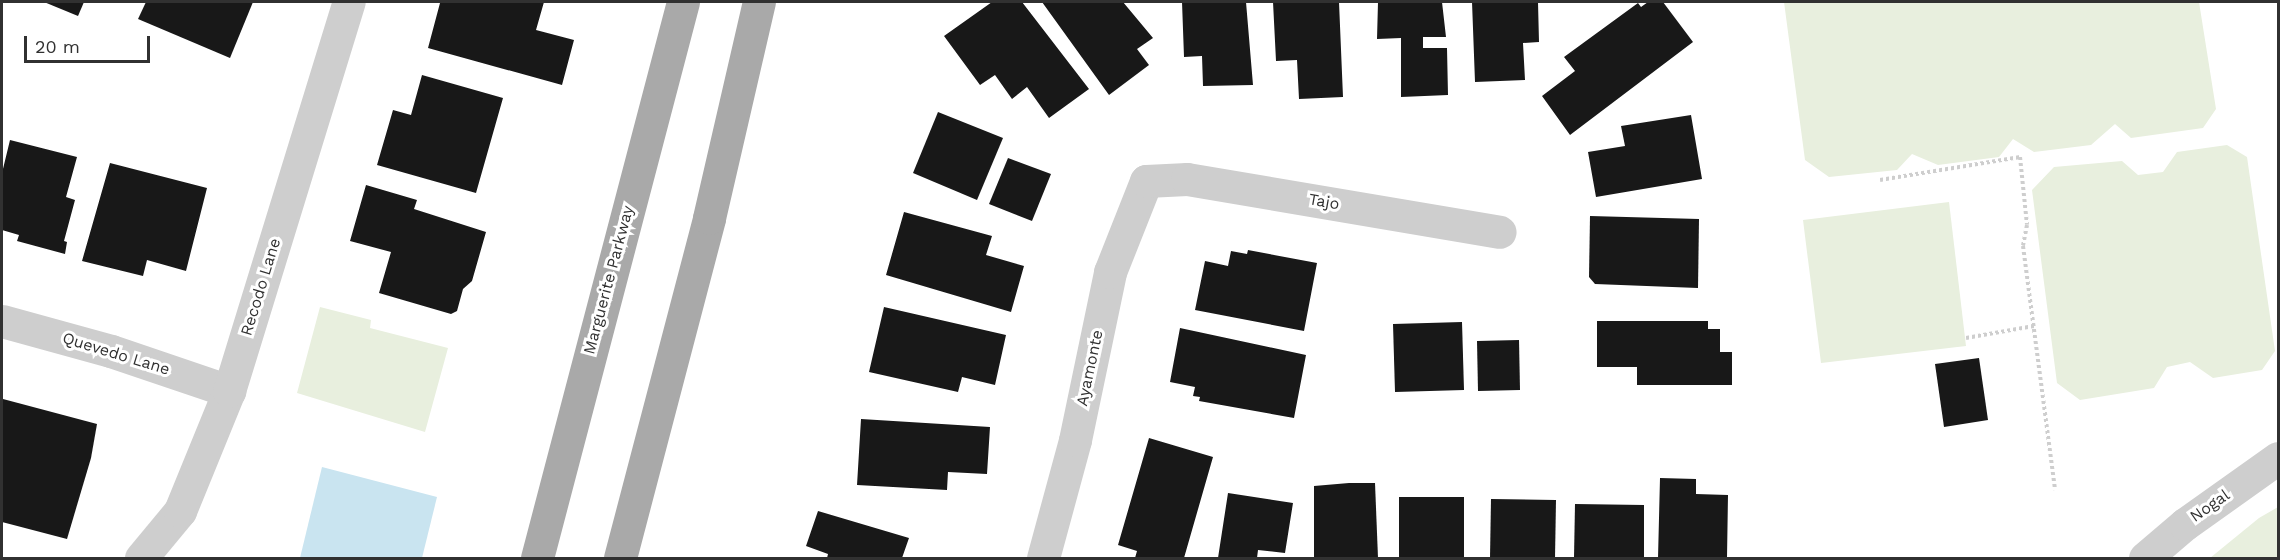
<!DOCTYPE html>
<html>
<head>
<meta charset="utf-8">
<style>
  body { margin:0 }
  #map { position:relative; width:2280px; height:560px; overflow:hidden; background:#fff; font-family:"Work Sans",sans-serif }
  div>[style] { position:absolute }
  [style*='--x'] { left:calc(var(--x)*1px); top:calc(var(--y)*1px); width:calc(var(--w)*1px); rotate:calc(var(--a)*1deg) }
  .green>* { inset:0; background:#e8efde }
  .water>* { inset:0; background:#c9e4f0 }
  .building>* { inset:0; background:#181818 }
  .path>* { height:4px; margin-top:-2px; transform-origin:0; background:repeating-linear-gradient(90deg,#cecece 0 3px,transparent 0 6px) }
  .minor>* { height:33px; margin:-16.5px; padding:0 16.5px; transform-origin:16.5px; border-radius:16.5px; background:#cecece }
  .primary>* { height:33px; margin:-16.5px; padding:0 16.5px; transform-origin:16.5px; border-radius:16.5px; background:#a9a9a9 }
  span { translate:-50% -50%; white-space:nowrap; text-align:center; line-height:1.15; -webkit-text-stroke:6px #fff; paint-order:stroke }
  .street-label { font-size:16px; color:#313131 }
  .frame { position:absolute; inset:0; border:3px solid #313131; pointer-events:none }
  .scale { position:absolute; left:24px; top:36px; width:126px; height:27px; box-sizing:border-box; border:3px solid #313131; border-top:0; padding-left:8px; font-size:18px; line-height:21px; white-space:nowrap; color:#313131; -webkit-text-stroke:4px #fff; paint-order:stroke }
</style>
</head>
<body>
<div id="map">
  <div class="green">
    <div style="clip-path:polygon(1784px 2px,2199px 2px,2216px 109px,2203px 128px,2131px 138px,2115px 124px,2091px 145px,2034px 152px,2013px 139px,1999px 157px,1938px 165px,1912px 154px,1897px 170px,1829px 177px,1805px 160px)"></div>
    <div style="clip-path:polygon(2227px 145px,2247px 157px,2275px 351px,2262px 370px,2213px 378px,2190px 362px,2167px 367px,2154px 388px,2080px 400px,2057px 383px,2032px 190px,2054px 167px,2122px 161px,2138px 175px,2163px 172px,2177px 152px)"></div>
    <div style="clip-path:polygon(1949px 202px,1966px 346px,1821px 363px,1803px 220px)"></div>
    <div style="clip-path:polygon(320px 307px,371px 320px,370px 328px,448px 348px,425px 432px,297px 393px)"></div>
    <div style="clip-path:polygon(2278px 507px,2278px 558px,2210px 558px,2259px 518px)"></div>
  </div>
  <div class="water">
    <div style="clip-path:polygon(322px 467px,437px 497px,422px 558px,300px 558px)"></div>
  </div>
  <div class="building">
    <div style="clip-path:polygon(44px 2px,84px 2px,78px 16px)"></div>
    <div style="clip-path:polygon(146px 2px,253px 2px,230px 58px,138px 19px)"></div>
    <div style="clip-path:polygon(544px 2px,536px 30px,574px 40px,562px 85px,428px 48px,440px 3px)"></div>
    <div style="clip-path:polygon(992px 2px,1022px 2px,1089px 89px,1049px 118px,1027px 87px,1012px 99px,995px 75px,980px 85px,944px 36px)"></div>
    <div style="clip-path:polygon(1042px 2px,1123px 2px,1153px 38px,1137px 49px,1149px 65px,1109px 95px)"></div>
    <div style="clip-path:polygon(1182px 2px,1246px 2px,1253px 85px,1203px 86px,1202px 56px,1184px 57px)"></div>
    <div style="clip-path:polygon(1273px 2px,1339px 2px,1343px 97px,1299px 99px,1297px 60px,1276px 61px)"></div>
    <div style="clip-path:polygon(1378px 2px,1442px 2px,1446px 37px,1423px 37px,1423px 48px,1447px 48px,1448px 95px,1401px 97px,1401px 38px,1377px 39px)"></div>
    <div style="clip-path:polygon(1472px 2px,1538px 2px,1539px 42px,1523px 43px,1525px 80px,1475px 82px)"></div>
    <div style="clip-path:polygon(1648px 2px,1663px 2px,1693px 42px,1570px 135px,1542px 96px,1575px 71px,1564px 57px,1638px 3px,1641px 7px)"></div>
    <div style="clip-path:polygon(422px 75px,503px 98px,476px 193px,377px 165px,393px 110px,411px 115px)"></div>
    <div style="clip-path:polygon(938px 112px,1003px 138px,977px 200px,913px 173px)"></div>
    <div style="clip-path:polygon(1691px 115px,1702px 179px,1596px 197px,1588px 152px,1625px 146px,1621px 126px)"></div>
    <div style="clip-path:polygon(10px 140px,77px 157px,66px 197px,75px 200px,64px 241px,67px 242px,65px 254px,17px 241px,19px 235px,2px 230px,2px 173px)"></div>
    <div style="clip-path:polygon(1008px 158px,1051px 174px,1032px 221px,989px 204px)"></div>
    <div style="clip-path:polygon(110px 163px,207px 188px,186px 271px,147px 260px,143px 276px,82px 261px)"></div>
    <div style="clip-path:polygon(366px 185px,417px 200px,414px 209px,486px 232px,472px 281px,463px 289px,457px 311px,451px 314px,379px 293px,391px 252px,350px 241px)"></div>
    <div style="clip-path:polygon(904px 212px,992px 236px,986px 255px,1024px 266px,1011px 312px,886px 275px)"></div>
    <div style="clip-path:polygon(1590px 216px,1699px 219px,1698px 288px,1595px 284px,1589px 277px)"></div>
    <div style="clip-path:polygon(1248px 250px,1317px 263px,1304px 331px,1195px 310px,1205px 261px,1228px 266px,1231px 251px,1247px 254px)"></div>
    <div style="clip-path:polygon(884px 307px,1006px 335px,995px 385px,962px 377px,958px 392px,869px 372px)"></div>
    <div style="clip-path:polygon(1597px 321px,1708px 321px,1708px 329px,1720px 329px,1720px 352px,1732px 352px,1732px 385px,1637px 385px,1637px 367px,1597px 367px)"></div>
    <div style="clip-path:polygon(1462px 322px,1464px 390px,1395px 392px,1393px 324px)"></div>
    <div style="clip-path:polygon(1180px 328px,1306px 355px,1294px 418px,1199px 401px,1200px 397px,1193px 396px,1195px 387px,1170px 382px)"></div>
    <div style="clip-path:polygon(1519px 340px,1520px 390px,1478px 391px,1477px 341px)"></div>
    <div style="clip-path:polygon(1979px 358px,1988px 420px,1944px 427px,1935px 364px)"></div>
    <div style="clip-path:polygon(3px 399px,97px 424px,91px 458px,67px 539px,2px 522px)"></div>
    <div style="clip-path:polygon(861px 419px,990px 427px,987px 474px,948px 472px,947px 490px,857px 485px)"></div>
    <div style="clip-path:polygon(1149px 438px,1213px 457px,1184px 558px,1135px 558px,1137px 551px,1118px 545px)"></div>
    <div style="clip-path:polygon(1660px 478px,1696px 479px,1696px 494px,1728px 495px,1727px 558px,1658px 558px)"></div>
    <div style="clip-path:polygon(1349px 483px,1375px 483px,1378px 558px,1314px 558px,1314px 486px)"></div>
    <div style="clip-path:polygon(1228px 493px,1293px 503px,1285px 553px,1258px 550px,1257px 558px,1218px 558px)"></div>
    <div style="clip-path:polygon(1399px 497px,1464px 497px,1464px 558px,1399px 558px)"></div>
    <div style="clip-path:polygon(1491px 499px,1556px 500px,1555px 558px,1490px 558px)"></div>
    <div style="clip-path:polygon(1575px 504px,1644px 505px,1644px 558px,1574px 558px)"></div>
    <div style="clip-path:polygon(818px 511px,909px 538px,902px 558px,827px 558px,828px 554px,806px 546px)"></div>
  </div>
  <div class="path">
    <div style="--x:1880;--y:180;--w:142;--a:-9.3"></div>
    <div style="--x:2020;--y:157;--w:68;--a:84.1"></div>
    <div style="--x:2027;--y:225;--w:21;--a:101"></div>
    <div style="--x:2023;--y:246;--w:246;--a:82.5"></div>
    <div style="--x:1966;--y:338;--w:69;--a:-10"></div>
  </div>
  <div class="minor">
    <div style="--x:2;--y:321;--w:113;--a:15.4"></div>
    <div style="--x:111;--y:351;--w:125;--a:18.7"></div>
    <div style="--x:141;--y:558;--w:61;--a:-50.3"></div>
    <div style="--x:180;--y:511;--w:130;--a:-67.8"></div>
    <div style="--x:229;--y:391;--w:407;--a:-72.9"></div>
    <div style="--x:1043;--y:558;--w:122;--a:-74.8"></div>
    <div style="--x:1075;--y:440;--w:172;--a:-78.2"></div>
    <div style="--x:1110;--y:272;--w:98;--a:-68.4"></div>
    <div style="--x:1146;--y:181;--w:41;--a:-2.8"></div>
    <div style="--x:1187;--y:179;--w:317;--a:9.6"></div>
    <div style="--x:2145;--y:558;--w:52;--a:-40.4"></div>
    <div style="--x:2185;--y:524;--w:114;--a:-35.4"></div>
  </div>
  <div class="primary">
    <div style="--x:537;--y:558;--w:575;--a:-75.29"></div>
    <div style="--x:620;--y:558;--w:351;--a:-75.3"></div>
    <div style="--x:709;--y:218;--w:222;--a:-77"></div>
  </div>
  <div class="street-label">
    <span style="left:1324px;top:202px;rotate:10deg">Tajo</span>
    <span style="left:609px;top:280px;rotate:-75deg">Marguerite Parkway</span>
    <span style="left:261px;top:287px;rotate:-73deg">Recodo Lane</span>
    <span style="left:116px;top:354px;rotate:17deg">Quevedo Lane</span>
    <span style="left:1090px;top:368px;rotate:-78deg">Ayamonte</span>
    <span style="left:2210px;top:506px;rotate:-35deg">Nogal</span>
  </div>
  <div class="frame"></div>
  <div class="scale">20 m</div>
</div>
</body>
</html>
